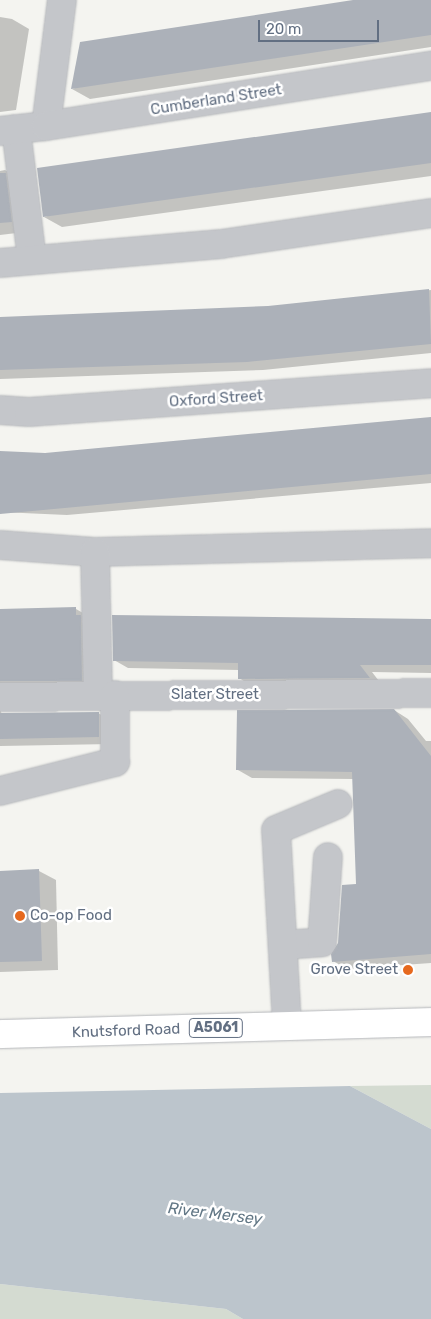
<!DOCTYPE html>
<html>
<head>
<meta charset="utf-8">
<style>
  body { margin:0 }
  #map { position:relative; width:431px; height:1319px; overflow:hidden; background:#f4f4f0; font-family:Rubik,sans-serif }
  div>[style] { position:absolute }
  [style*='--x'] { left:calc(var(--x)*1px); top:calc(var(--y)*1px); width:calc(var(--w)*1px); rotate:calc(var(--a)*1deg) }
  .green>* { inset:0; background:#d4dbd1 }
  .water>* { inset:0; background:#bcc5cc }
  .shadow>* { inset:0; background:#0003 }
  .building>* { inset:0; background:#acb1b9 }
  .roads { filter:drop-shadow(0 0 1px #b4b6ba) drop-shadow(0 0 1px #b4b6ba) }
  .minor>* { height:28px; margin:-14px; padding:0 14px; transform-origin:14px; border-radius:14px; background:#c4c6ca }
  .highway>* { height:28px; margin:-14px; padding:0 14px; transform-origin:14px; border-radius:14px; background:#fff }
  .dots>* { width:14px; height:14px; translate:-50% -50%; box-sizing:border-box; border:2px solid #fff; border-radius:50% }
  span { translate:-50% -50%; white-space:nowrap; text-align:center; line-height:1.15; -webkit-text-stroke:5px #fff; paint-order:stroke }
  .shield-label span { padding:1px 4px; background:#fff; border:1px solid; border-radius:4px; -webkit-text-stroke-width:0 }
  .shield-label { font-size:14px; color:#626f82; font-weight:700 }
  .street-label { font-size:15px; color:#626f82 }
  .poi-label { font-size:15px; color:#626f82 }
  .left { translate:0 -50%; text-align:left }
  .right { translate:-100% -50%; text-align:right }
  .water-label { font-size:16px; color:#637886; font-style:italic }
  .scale { position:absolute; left:258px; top:20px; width:121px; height:22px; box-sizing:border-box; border:2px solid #626f82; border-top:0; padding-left:6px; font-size:15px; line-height:18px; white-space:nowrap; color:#626f82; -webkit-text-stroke:4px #fff; paint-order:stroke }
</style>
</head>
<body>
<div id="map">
  <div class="green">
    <div style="clip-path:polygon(431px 1085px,431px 1129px,350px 1086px)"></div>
    <div style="clip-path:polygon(0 1284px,226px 1309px,243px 1319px,0 1319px)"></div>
  </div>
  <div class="water">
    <div style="clip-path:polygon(350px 1086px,431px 1129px,431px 1319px,243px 1319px,226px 1309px,0 1284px,0 1093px)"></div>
  </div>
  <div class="shadow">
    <div style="clip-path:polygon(361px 0,431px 0,431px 47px,90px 99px,72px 89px)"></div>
    <div style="clip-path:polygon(0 17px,12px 19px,29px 29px,16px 110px,0 112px)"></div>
    <div style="clip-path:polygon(431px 113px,431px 176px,62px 227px,44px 217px)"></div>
    <div style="clip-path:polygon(5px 170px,18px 178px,25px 232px,0 235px,0 171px)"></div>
    <div style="clip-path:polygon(431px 290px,431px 353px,263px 370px,0 379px,0 319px,268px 308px)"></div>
    <div style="clip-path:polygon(431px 418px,431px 483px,67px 515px,0 512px,0 452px,45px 454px)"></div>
    <div style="clip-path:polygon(76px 609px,90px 617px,95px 688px,0 697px,0 610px)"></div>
    <div style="clip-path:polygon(431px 621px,431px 673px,372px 672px,382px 685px,252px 686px,239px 678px,239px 670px,128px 668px,114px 660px)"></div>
    <div style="clip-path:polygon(0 710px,2px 714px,98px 713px,112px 721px,112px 744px,0 746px)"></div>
    <div style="clip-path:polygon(394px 710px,408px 719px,426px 741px,431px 741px,431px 963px,347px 969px,333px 961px,358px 885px,353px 779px,252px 778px,238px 770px)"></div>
    <div style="clip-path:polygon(39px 871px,56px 880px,58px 970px,0 972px,0 872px)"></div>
  </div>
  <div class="building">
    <div style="clip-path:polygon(353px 0,431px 0,431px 35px,71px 89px,80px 42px)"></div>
    <div style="clip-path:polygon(431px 112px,431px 163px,43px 217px,37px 168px)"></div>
    <div style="clip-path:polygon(0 173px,6px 173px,12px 222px,0 223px)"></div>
    <div style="clip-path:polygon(429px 289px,431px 344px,247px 362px,0 370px,0 317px,268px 306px)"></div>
    <div style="clip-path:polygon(431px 417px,431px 474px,0 514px,0 451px,45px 453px)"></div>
    <div style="clip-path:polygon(76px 607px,76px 615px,81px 615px,82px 681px,0 681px,0 609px)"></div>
    <div style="clip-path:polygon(112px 615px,431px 619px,431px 665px,360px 665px,370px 678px,238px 679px,238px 663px,113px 661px)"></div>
    <div style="clip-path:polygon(394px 709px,431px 756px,431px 954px,332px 962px,331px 954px,338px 943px,342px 885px,356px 884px,352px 772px,236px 770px,237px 710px)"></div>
    <div style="clip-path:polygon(99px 712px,99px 737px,0 739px,0 713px)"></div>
    <div style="clip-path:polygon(39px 869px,42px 961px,0 962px,0 871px)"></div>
  </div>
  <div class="roads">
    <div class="minor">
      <div style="--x:46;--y:126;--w:127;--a:-82.8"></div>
      <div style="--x:16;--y:129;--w:132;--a:83"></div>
      <div style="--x:0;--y:131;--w:46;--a:-6.2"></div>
      <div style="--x:46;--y:126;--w:390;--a:-8.9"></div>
      <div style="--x:0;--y:263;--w:222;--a:-4.9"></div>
      <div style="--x:221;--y:244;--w:212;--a:-8.4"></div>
      <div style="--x:0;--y:410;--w:29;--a:4"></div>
      <div style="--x:29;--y:412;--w:403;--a:-4.1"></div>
      <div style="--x:0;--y:545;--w:95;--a:4.2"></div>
      <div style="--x:95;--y:552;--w:336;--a:-1.5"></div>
      <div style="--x:95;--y:552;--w:143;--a:88.8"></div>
      <div style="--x:0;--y:697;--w:431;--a:-0.5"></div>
      <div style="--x:0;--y:791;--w:119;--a:-14.2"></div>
      <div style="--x:115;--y:762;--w:67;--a:-90"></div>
      <div style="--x:283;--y:945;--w:39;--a:-4"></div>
      <div style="--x:322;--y:942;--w:85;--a:-86"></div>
      <div style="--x:287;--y:1025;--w:195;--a:-93.2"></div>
      <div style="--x:276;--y:830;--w:67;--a:-22.8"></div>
    </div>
    <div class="highway">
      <div style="--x:0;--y:1034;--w:431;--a:-1.6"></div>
    </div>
  </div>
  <div class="dots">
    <div style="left:20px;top:916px;background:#e6691e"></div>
    <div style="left:408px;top:970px;background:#e6691e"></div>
  </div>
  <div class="shield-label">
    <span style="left:216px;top:1028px">A5061</span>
  </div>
  <div class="street-label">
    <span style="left:216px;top:100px;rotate:-9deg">Cumberland Street</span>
    <span style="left:216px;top:399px;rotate:-4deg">Oxford Street</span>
    <span style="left:215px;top:695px">Slater Street</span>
    <span style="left:126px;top:1031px;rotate:-2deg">Knutsford Road</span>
  </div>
  <div class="poi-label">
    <span class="left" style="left:30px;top:916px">Co-op Food</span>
    <span class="right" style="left:398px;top:970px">Grove Street</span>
  </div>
  <div class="water-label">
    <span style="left:215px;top:1214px;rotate:7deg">River Mersey</span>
  </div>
  <div class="scale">20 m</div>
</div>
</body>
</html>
